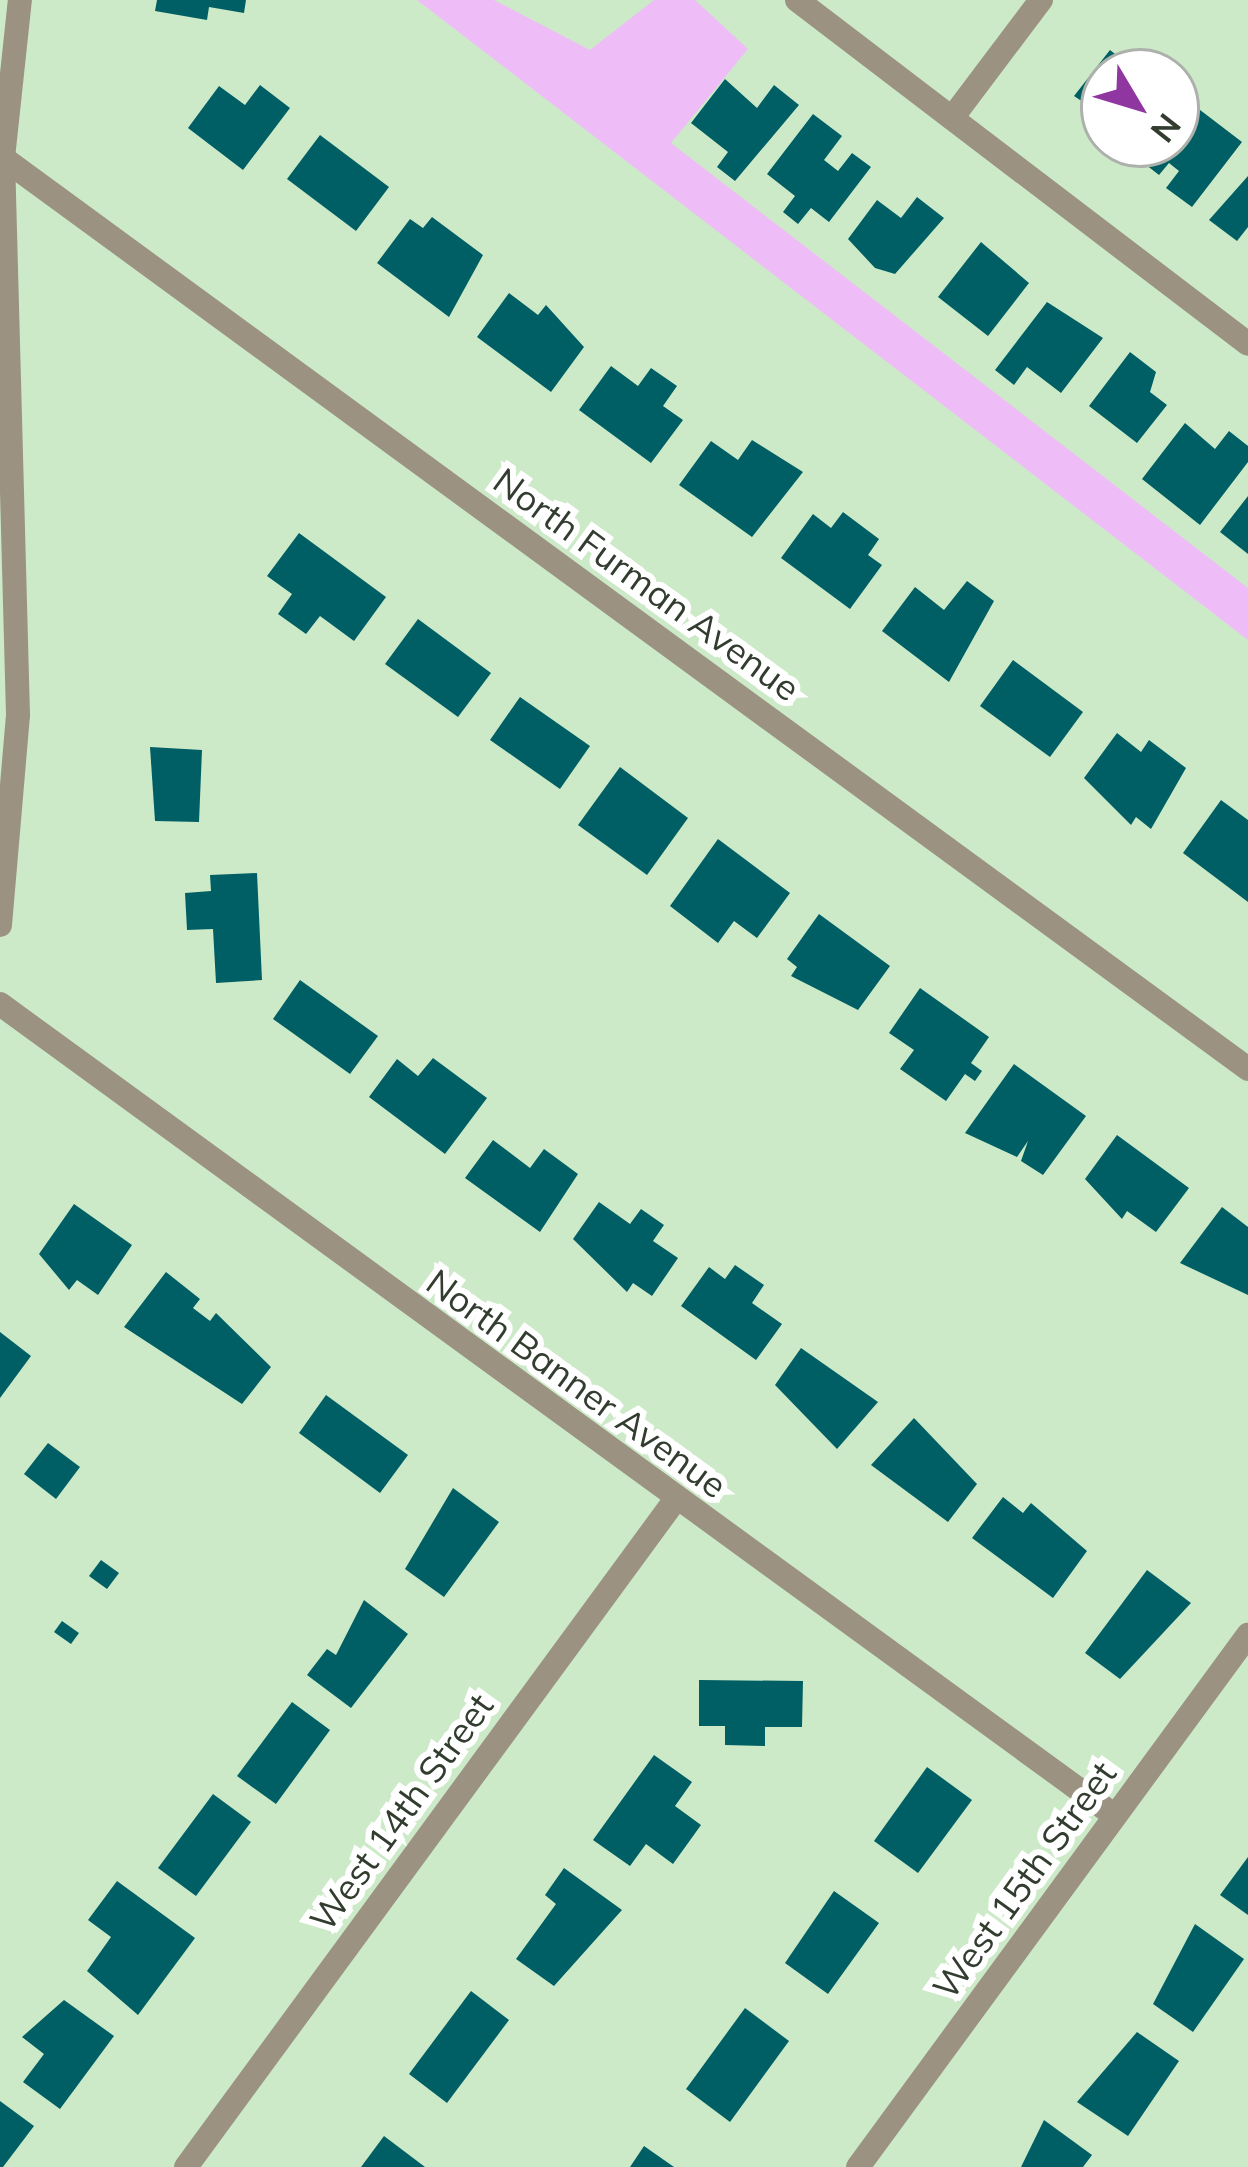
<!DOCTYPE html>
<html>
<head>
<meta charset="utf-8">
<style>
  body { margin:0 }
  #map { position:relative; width:1248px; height:2167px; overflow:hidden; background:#cdeac8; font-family:Mulish,sans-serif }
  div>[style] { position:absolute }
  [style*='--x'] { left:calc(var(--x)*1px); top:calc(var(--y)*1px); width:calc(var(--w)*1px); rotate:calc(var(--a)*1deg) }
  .green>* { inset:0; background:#eebdf7 }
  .building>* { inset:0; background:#005f64 }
  .minor>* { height:24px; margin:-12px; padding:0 12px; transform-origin:12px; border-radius:12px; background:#9b9282 }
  span { translate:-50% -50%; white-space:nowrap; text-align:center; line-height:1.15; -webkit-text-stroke:12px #fff; paint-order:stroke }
  .street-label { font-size:36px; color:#323d30 }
  .north { position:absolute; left:1080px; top:48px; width:120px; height:120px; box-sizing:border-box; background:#fff; border:3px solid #adb1ac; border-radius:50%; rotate:128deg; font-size:33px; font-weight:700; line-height:48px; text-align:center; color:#323d30 }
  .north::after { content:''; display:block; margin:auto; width:42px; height:54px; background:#9036a1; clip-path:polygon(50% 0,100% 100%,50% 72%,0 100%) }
</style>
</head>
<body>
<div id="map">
  <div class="green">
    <div style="clip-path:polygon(417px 0,494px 0,590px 50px,654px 0,695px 0,748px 49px,671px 143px,1248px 588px,1248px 640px)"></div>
  </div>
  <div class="building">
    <div style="clip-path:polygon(157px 0,246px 0,244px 13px,209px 7px,207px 20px,155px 11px)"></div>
    <div style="clip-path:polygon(1110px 50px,1138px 72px,1104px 72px,1104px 116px,1074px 96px)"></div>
    <div style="clip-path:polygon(725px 79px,757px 108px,774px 85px,799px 105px,735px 181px,717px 167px,728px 152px,691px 123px)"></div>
    <div style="clip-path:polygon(260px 85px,290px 108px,243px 170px,188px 128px,219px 86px,245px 105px)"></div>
    <div style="clip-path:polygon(1187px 100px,1242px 142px,1192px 207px,1166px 188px,1179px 171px,1169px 163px,1159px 175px,1141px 161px,1153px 144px,1176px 144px)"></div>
    <div style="clip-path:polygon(813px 114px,842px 136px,824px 160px,838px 171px,852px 153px,871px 167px,829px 222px,811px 208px,798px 224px,783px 212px,795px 196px,767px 174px)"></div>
    <div style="clip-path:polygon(320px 135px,389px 187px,356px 231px,287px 179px)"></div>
    <div style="clip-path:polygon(1248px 176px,1248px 227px,1237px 241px,1209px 220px)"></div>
    <div style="clip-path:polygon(917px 197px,944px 218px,895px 274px,875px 268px,848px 239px,877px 200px,901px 218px)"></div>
    <div style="clip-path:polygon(432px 217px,483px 255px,449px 317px,377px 263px,410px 219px,423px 228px)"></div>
    <div style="clip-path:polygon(981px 242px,1029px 283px,988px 336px,938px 297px)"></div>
    <div style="clip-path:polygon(509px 293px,538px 315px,546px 305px,584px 347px,551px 392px,477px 337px)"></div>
    <div style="clip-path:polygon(1047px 302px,1103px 338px,1061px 393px,1027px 367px,1014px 385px,995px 370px)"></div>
    <div style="clip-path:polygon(1130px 352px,1156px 372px,1150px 392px,1167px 405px,1137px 443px,1089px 406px)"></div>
    <div style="clip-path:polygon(611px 366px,638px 386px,651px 368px,677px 386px,663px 406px,683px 420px,651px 463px,579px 410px)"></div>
    <div style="clip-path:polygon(1185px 423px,1215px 449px,1229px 431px,1248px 446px,1248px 462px,1200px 525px,1142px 479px)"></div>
    <div style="clip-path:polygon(752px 440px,803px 472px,752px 537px,679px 485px,711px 441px,738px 460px)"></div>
    <div style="clip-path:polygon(1248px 496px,1248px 554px,1220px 532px)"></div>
    <div style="clip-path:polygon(843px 512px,879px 539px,868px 555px,882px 565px,850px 609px,781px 558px,813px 514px,831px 528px)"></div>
    <div style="clip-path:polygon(299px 533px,386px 597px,354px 641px,320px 616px,306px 634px,278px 614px,292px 594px,267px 576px)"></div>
    <div style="clip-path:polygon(967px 581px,994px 601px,949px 682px,882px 631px,915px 587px,944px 610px)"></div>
    <div style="clip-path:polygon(418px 619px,491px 673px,458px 717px,385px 664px)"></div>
    <div style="clip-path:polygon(1013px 660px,1083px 712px,1050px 757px,980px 706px)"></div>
    <div style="clip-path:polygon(520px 697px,590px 746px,560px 789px,490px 740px)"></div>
    <div style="clip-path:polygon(1117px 733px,1141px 752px,1149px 740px,1186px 768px,1151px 829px,1136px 817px,1131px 825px,1084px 778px)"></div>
    <div style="clip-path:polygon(150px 747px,202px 750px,199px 822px,155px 821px)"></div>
    <div style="clip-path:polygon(620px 767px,688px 818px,647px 875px,578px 825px)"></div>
    <div style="clip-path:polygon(1221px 800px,1248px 820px,1248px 902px,1183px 853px)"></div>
    <div style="clip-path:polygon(718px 839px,790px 893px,757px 938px,734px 921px,718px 943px,670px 906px)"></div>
    <div style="clip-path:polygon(257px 873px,262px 980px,216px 983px,213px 929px,187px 930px,185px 893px,211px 891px,210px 875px)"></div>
    <div style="clip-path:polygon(819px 914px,890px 966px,858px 1010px,791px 976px,797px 967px,787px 959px)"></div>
    <div style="clip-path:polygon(300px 980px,378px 1036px,350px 1074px,273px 1019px)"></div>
    <div style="clip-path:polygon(920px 988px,989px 1037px,971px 1063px,982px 1071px,975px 1081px,965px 1074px,946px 1101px,900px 1069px,914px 1050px,889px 1033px)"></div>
    <div style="clip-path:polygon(433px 1058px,487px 1098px,445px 1154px,369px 1097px,397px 1059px,418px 1076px)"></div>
    <div style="clip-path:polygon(1014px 1064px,1086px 1116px,1043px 1175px,1021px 1161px,1028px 1141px,1017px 1157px,965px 1133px)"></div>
    <div style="clip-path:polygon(1117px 1135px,1189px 1188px,1156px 1232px,1127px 1211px,1122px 1219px,1085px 1179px)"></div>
    <div style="clip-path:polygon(493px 1140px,530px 1168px,544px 1149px,578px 1174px,540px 1232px,465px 1178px)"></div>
    <div style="clip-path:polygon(599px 1202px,630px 1224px,641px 1209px,664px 1225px,653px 1241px,678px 1258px,652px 1296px,633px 1283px,627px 1292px,573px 1239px)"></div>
    <div style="clip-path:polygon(74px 1204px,132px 1245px,98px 1295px,77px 1280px,69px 1290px,39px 1254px)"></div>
    <div style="clip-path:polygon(1222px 1207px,1248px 1227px,1248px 1295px,1180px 1263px)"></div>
    <div style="clip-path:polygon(735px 1265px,764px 1285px,752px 1303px,782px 1324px,756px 1360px,681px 1306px,709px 1267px,725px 1279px)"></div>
    <div style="clip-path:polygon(166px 1272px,200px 1299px,193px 1308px,210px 1321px,216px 1313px,271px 1367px,242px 1404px,124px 1327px)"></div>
    <div style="clip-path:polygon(0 1332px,31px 1356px,0 1398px)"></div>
    <div style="clip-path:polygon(801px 1348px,878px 1402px,837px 1449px,775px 1385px)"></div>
    <div style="clip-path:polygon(326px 1395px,408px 1455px,380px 1493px,299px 1433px)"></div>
    <div style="clip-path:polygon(914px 1418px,977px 1484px,948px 1522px,871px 1465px)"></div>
    <div style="clip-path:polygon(48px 1443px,80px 1467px,56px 1499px,24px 1474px)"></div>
    <div style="clip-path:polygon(453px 1488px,499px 1522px,444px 1597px,405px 1569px)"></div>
    <div style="clip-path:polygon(1003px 1497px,1023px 1513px,1031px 1503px,1087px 1551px,1053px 1598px,972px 1538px)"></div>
    <div style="clip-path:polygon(101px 1560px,119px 1573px,107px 1589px,89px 1576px)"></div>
    <div style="clip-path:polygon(1147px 1570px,1191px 1603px,1120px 1679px,1085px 1653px)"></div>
    <div style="clip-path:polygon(364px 1600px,408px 1634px,351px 1708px,307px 1675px,327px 1649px,336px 1655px)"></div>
    <div style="clip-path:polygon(62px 1621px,79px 1633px,71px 1644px,54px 1632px)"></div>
    <div style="clip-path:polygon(699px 1680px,803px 1681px,802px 1727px,765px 1727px,765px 1746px,725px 1745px,725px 1726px,699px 1726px)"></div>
    <div style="clip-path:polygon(292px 1702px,330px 1730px,276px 1804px,237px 1776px)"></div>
    <div style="clip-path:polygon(654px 1755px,692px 1782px,675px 1806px,701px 1825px,673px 1864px,646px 1844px,630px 1866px,593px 1840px)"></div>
    <div style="clip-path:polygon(927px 1767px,972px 1800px,918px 1873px,874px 1841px)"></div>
    <div style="clip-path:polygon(213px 1794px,251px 1822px,196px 1896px,158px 1868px)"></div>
    <div style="clip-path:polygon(1248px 1857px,1248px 1915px,1220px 1895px)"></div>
    <div style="clip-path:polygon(564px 1868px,622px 1910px,554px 1986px,516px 1959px,556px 1904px,545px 1895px)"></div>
    <div style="clip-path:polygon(117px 1881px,195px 1938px,138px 2015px,87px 1971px,111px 1937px,88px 1920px)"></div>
    <div style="clip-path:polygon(834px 1891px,879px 1923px,828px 1994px,785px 1963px)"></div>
    <div style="clip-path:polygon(1195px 1924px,1244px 1959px,1193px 2032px,1153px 2004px)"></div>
    <div style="clip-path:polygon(471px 1991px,509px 2020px,447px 2103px,409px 2074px)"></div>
    <div style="clip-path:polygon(64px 2000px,114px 2036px,60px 2109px,23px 2082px,44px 2054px,22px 2037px)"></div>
    <div style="clip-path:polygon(745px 2008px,789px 2041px,730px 2122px,686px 2089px)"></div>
    <div style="clip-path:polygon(1137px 2032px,1179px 2061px,1128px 2136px,1077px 2102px)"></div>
    <div style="clip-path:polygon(0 2101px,34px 2126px,3px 2167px,0 2167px)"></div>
    <div style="clip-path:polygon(1044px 2120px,1092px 2155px,1083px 2167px,1021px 2167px)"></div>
    <div style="clip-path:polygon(384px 2136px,425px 2167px,361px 2167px)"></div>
    <div style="clip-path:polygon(644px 2146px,674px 2167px,630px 2167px)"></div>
  </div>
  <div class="minor">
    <div style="--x:797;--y:0;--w:567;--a:37.33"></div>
    <div style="--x:952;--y:118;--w:148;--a:-53"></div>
    <div style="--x:3;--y:158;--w:1543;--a:36.19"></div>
    <div style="--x:0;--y:925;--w:211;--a:-85.1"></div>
    <div style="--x:18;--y:715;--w:557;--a:-91.54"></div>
    <div style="--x:3;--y:158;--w:159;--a:-83.9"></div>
    <div style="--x:0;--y:1004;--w:1379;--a:36.06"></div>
    <div style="--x:186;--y:2167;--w:827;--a:-53.75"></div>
    <div style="--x:858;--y:2167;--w:660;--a:-53.76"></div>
  </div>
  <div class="street-label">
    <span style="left:647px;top:584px;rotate:36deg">North Furman Avenue</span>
    <span style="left:577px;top:1383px;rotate:36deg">North Banner Avenue</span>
    <span style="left:401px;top:1812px;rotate:-54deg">West 14th Street</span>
    <span style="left:1024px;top:1880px;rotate:-54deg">West 15th Street</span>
  </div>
  <div class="north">N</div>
</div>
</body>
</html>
